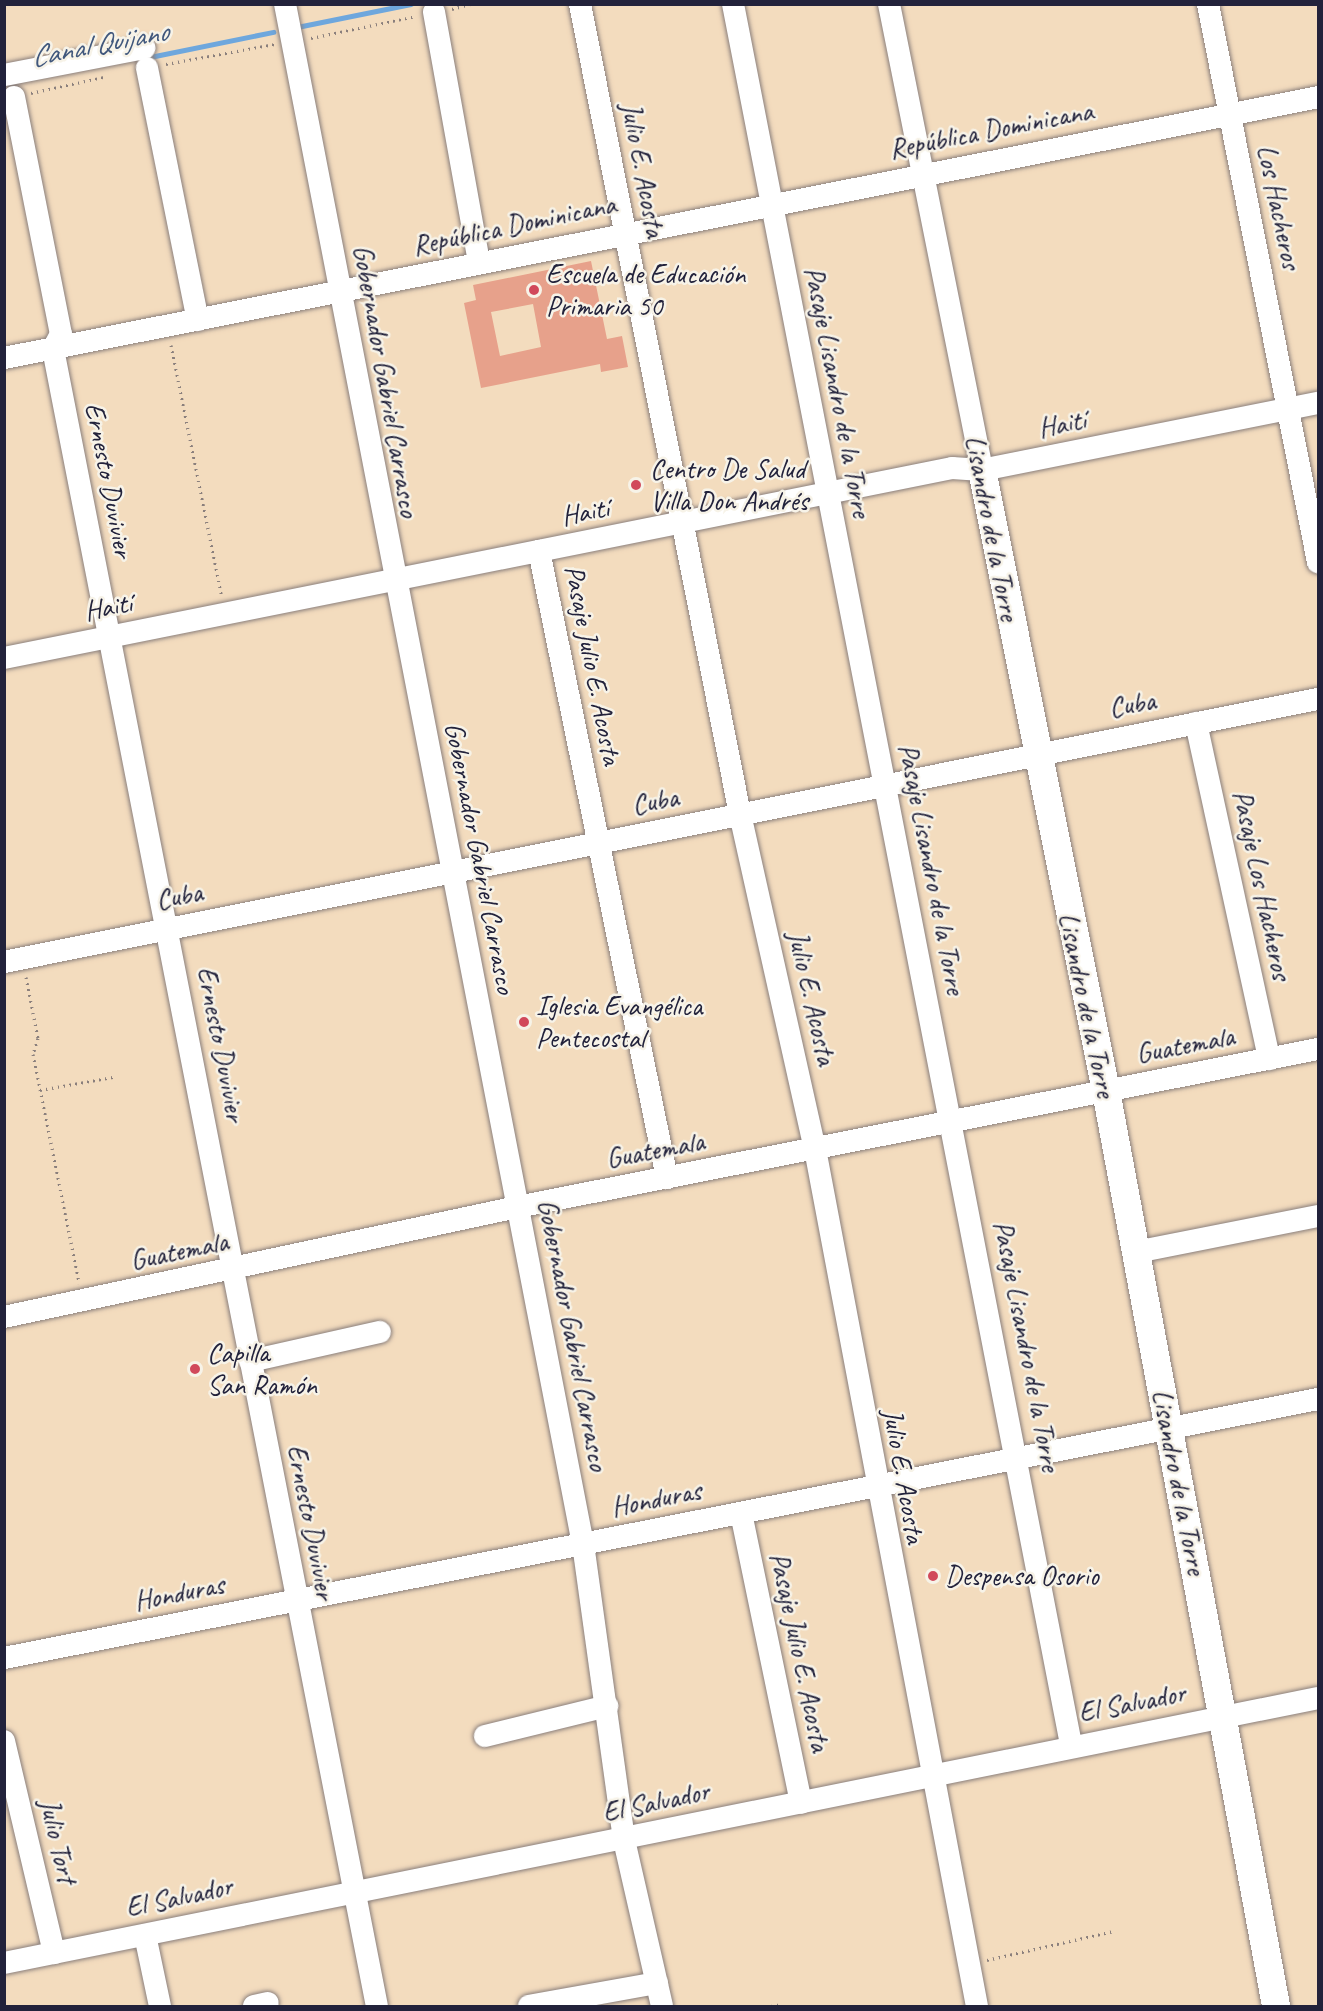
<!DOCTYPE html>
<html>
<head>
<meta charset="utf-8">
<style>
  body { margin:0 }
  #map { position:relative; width:1323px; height:2011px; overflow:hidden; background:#f3dcbe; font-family:Caveat,sans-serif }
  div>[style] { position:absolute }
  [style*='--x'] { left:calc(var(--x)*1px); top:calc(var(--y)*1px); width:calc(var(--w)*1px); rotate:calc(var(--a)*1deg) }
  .stream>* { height:5px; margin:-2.5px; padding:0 2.5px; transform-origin:2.5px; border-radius:2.5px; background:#6ea7dd }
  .building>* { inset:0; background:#e7a18b }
  .path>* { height:3px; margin-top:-1.5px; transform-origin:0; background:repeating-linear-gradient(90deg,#8a7f7c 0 1.5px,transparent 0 6px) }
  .roads { filter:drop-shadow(0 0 2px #8a7f7c) drop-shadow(0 0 2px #8a7f7c) }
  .minor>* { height:22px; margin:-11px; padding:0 11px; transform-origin:11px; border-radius:11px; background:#fff }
  .major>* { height:28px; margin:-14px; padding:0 14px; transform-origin:14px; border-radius:14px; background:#fff }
  .dots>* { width:16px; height:16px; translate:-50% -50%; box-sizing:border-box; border:3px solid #f7f3e8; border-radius:50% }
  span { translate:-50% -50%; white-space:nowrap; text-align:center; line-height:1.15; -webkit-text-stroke:5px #f7f3e8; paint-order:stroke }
  .street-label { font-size:28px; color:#22223b }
  .poi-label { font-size:28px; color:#22223b }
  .left { translate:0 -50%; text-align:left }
  .water-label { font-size:30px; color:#40577c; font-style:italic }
  .frame { position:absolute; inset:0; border:6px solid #22223b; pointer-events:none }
</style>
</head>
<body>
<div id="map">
  <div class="stream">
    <div style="--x:297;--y:27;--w:116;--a:-11.4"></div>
    <div style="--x:145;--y:58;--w:131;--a:-11.5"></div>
  </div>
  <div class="building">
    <div style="clip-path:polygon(evenodd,591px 261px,607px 339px,622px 336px,628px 367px,601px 372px,600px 364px,481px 388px,464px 303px,476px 300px,473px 285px,591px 261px,533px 304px,541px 347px,500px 356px,491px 312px,533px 304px)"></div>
  </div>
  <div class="path">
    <div style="--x:452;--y:9;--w:20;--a:-15"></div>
    <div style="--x:311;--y:38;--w:107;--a:-11.8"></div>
    <div style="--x:166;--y:64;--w:111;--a:-10.4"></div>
    <div style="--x:31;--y:93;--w:75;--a:-12.4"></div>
    <div style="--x:171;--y:345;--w:257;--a:78.6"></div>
    <div style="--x:26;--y:977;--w:62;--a:78.9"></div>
    <div style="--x:38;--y:1038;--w:17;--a:107"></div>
    <div style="--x:33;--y:1054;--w:234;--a:78.6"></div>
    <div style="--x:40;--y:1090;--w:74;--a:-10.1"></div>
    <div style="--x:987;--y:1960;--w:130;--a:-12.9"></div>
    <div style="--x:771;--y:2006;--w:11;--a:-10"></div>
  </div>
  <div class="roads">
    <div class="minor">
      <div style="--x:285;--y:4;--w:1569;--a:79.05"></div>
      <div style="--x:583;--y:1544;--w:299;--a:82.1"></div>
      <div style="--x:624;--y:1840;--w:170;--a:77.1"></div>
      <div style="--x:580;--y:4;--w:826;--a:78.83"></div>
      <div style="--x:740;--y:814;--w:343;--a:77.4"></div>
      <div style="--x:815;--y:1149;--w:872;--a:79.3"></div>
      <div style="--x:733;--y:4;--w:1774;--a:79.01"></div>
      <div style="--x:889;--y:4;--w:475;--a:78.7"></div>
      <div style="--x:1208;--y:4;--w:569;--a:78.85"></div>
      <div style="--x:434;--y:12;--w:254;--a:79.8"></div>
      <div style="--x:147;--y:68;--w:257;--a:78.6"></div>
      <div style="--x:4;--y:75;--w:143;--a:-10.9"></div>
      <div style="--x:14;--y:97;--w:242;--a:78.8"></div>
      <div style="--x:61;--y:334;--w:17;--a:118"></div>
      <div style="--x:53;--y:349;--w:1688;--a:78.94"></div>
      <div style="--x:4;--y:358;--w:1340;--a:-11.23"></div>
      <div style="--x:539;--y:551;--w:640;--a:78.46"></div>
      <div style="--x:4;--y:658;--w:967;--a:-11.33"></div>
      <div style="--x:952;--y:468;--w:30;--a:4"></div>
      <div style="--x:982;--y:470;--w:343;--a:-11.3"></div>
      <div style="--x:1196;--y:723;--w:344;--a:77.7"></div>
      <div style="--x:4;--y:962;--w:1340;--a:-11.32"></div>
      <div style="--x:1136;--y:1252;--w:186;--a:-11.2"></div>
      <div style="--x:4;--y:1317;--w:525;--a:-12.1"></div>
      <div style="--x:517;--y:1207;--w:816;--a:-11.16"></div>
      <div style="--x:250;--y:1361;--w:133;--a:-12.6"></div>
      <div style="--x:741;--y:1513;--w:296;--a:78.3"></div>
      <div style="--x:4;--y:1658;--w:1339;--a:-11.15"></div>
      <div style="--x:485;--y:1736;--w:126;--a:-13.8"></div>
      <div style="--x:4;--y:1741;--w:218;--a:76.7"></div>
      <div style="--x:145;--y:1935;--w:73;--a:78.1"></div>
      <div style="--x:4;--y:1963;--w:1340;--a:-11.4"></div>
      <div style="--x:254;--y:2006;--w:14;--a:-12"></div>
      <div style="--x:529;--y:2006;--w:130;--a:-10.2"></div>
    </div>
    <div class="major">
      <div style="--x:982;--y:470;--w:633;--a:78.71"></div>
      <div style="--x:1106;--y:1091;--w:931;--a:79.47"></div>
    </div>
  </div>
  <div class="dots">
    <div style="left:534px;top:290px;background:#d1495b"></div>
    <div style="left:636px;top:485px;background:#d1495b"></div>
    <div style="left:524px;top:1022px;background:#d1495b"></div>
    <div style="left:195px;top:1369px;background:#d1495b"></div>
    <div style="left:933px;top:1576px;background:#d1495b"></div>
  </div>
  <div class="street-label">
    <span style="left:991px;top:130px;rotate:-11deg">República Dominicana</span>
    <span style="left:643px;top:170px;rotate:79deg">Julio E. Acosta</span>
    <span style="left:1279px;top:207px;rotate:78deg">Los Hacheros</span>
    <span style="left:514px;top:225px;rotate:-12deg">República Dominicana</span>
    <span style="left:386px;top:381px;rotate:80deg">Gobernador Gabriel Carrasco</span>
    <span style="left:838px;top:392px;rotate:79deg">Pasaje Lisandro de la Torre</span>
    <span style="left:1062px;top:424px;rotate:-11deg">Haití</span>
    <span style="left:109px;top:480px;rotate:79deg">Ernesto Duvivier</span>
    <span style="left:585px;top:512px;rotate:-11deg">Haití</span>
    <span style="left:992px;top:528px;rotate:79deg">Lisandro de la Torre</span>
    <span style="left:108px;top:607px;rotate:-11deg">Haití</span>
    <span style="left:593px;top:665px;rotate:79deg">Pasaje Julio E. Acosta</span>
    <span style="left:1132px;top:704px;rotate:-10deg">Cuba</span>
    <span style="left:655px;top:801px;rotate:-11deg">Cuba</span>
    <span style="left:480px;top:858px;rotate:79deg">Gobernador Gabriel Carrasco</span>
    <span style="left:932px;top:869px;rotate:79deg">Pasaje Lisandro de la Torre</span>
    <span style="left:1262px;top:885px;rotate:78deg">Pasaje Los Hacheros</span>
    <span style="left:179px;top:896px;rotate:-11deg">Cuba</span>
    <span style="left:812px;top:998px;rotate:77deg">Julio E. Acosta</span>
    <span style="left:1087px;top:1005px;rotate:78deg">Lisandro de la Torre</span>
    <span style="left:221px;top:1044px;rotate:79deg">Ernesto Duvivier</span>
    <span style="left:1185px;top:1045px;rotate:-11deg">Guatemala</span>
    <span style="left:655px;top:1150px;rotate:-11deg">Guatemala</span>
    <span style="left:179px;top:1251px;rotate:-12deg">Guatemala</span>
    <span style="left:573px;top:1335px;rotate:79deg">Gobernador Gabriel Carrasco</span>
    <span style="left:1027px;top:1346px;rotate:79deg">Pasaje Lisandro de la Torre</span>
    <span style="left:904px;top:1476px;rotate:80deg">Julio E. Acosta</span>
    <span style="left:1179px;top:1482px;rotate:79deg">Lisandro de la Torre</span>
    <span style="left:656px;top:1499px;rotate:-11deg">Honduras</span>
    <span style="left:311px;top:1522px;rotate:79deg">Ernesto Duvivier</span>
    <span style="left:179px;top:1593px;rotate:-11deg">Honduras</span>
    <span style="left:800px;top:1652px;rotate:78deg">Pasaje Julio E. Acosta</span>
    <span style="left:1132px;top:1703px;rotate:-11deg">El Salvador</span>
    <span style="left:656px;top:1802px;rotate:-12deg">El Salvador</span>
    <span style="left:58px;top:1841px;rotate:77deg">Julio Tort</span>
    <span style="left:179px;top:1897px;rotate:-12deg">El Salvador</span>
  </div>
  <div class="poi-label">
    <span class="left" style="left:546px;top:290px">Escuela de Educación<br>Primaria 50</span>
    <span class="left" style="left:650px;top:485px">Centro De Salud<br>Villa Don Andrés</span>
    <span class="left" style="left:536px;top:1022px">Iglesia Evangélica<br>Pentecostal</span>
    <span class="left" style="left:207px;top:1369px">Capilla<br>San Ramón</span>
    <span class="left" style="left:945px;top:1576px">Despensa Osorio</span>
  </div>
  <div class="water-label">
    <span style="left:99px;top:44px;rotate:-11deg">Canal Quijano</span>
  </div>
  <div class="frame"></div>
</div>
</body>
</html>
